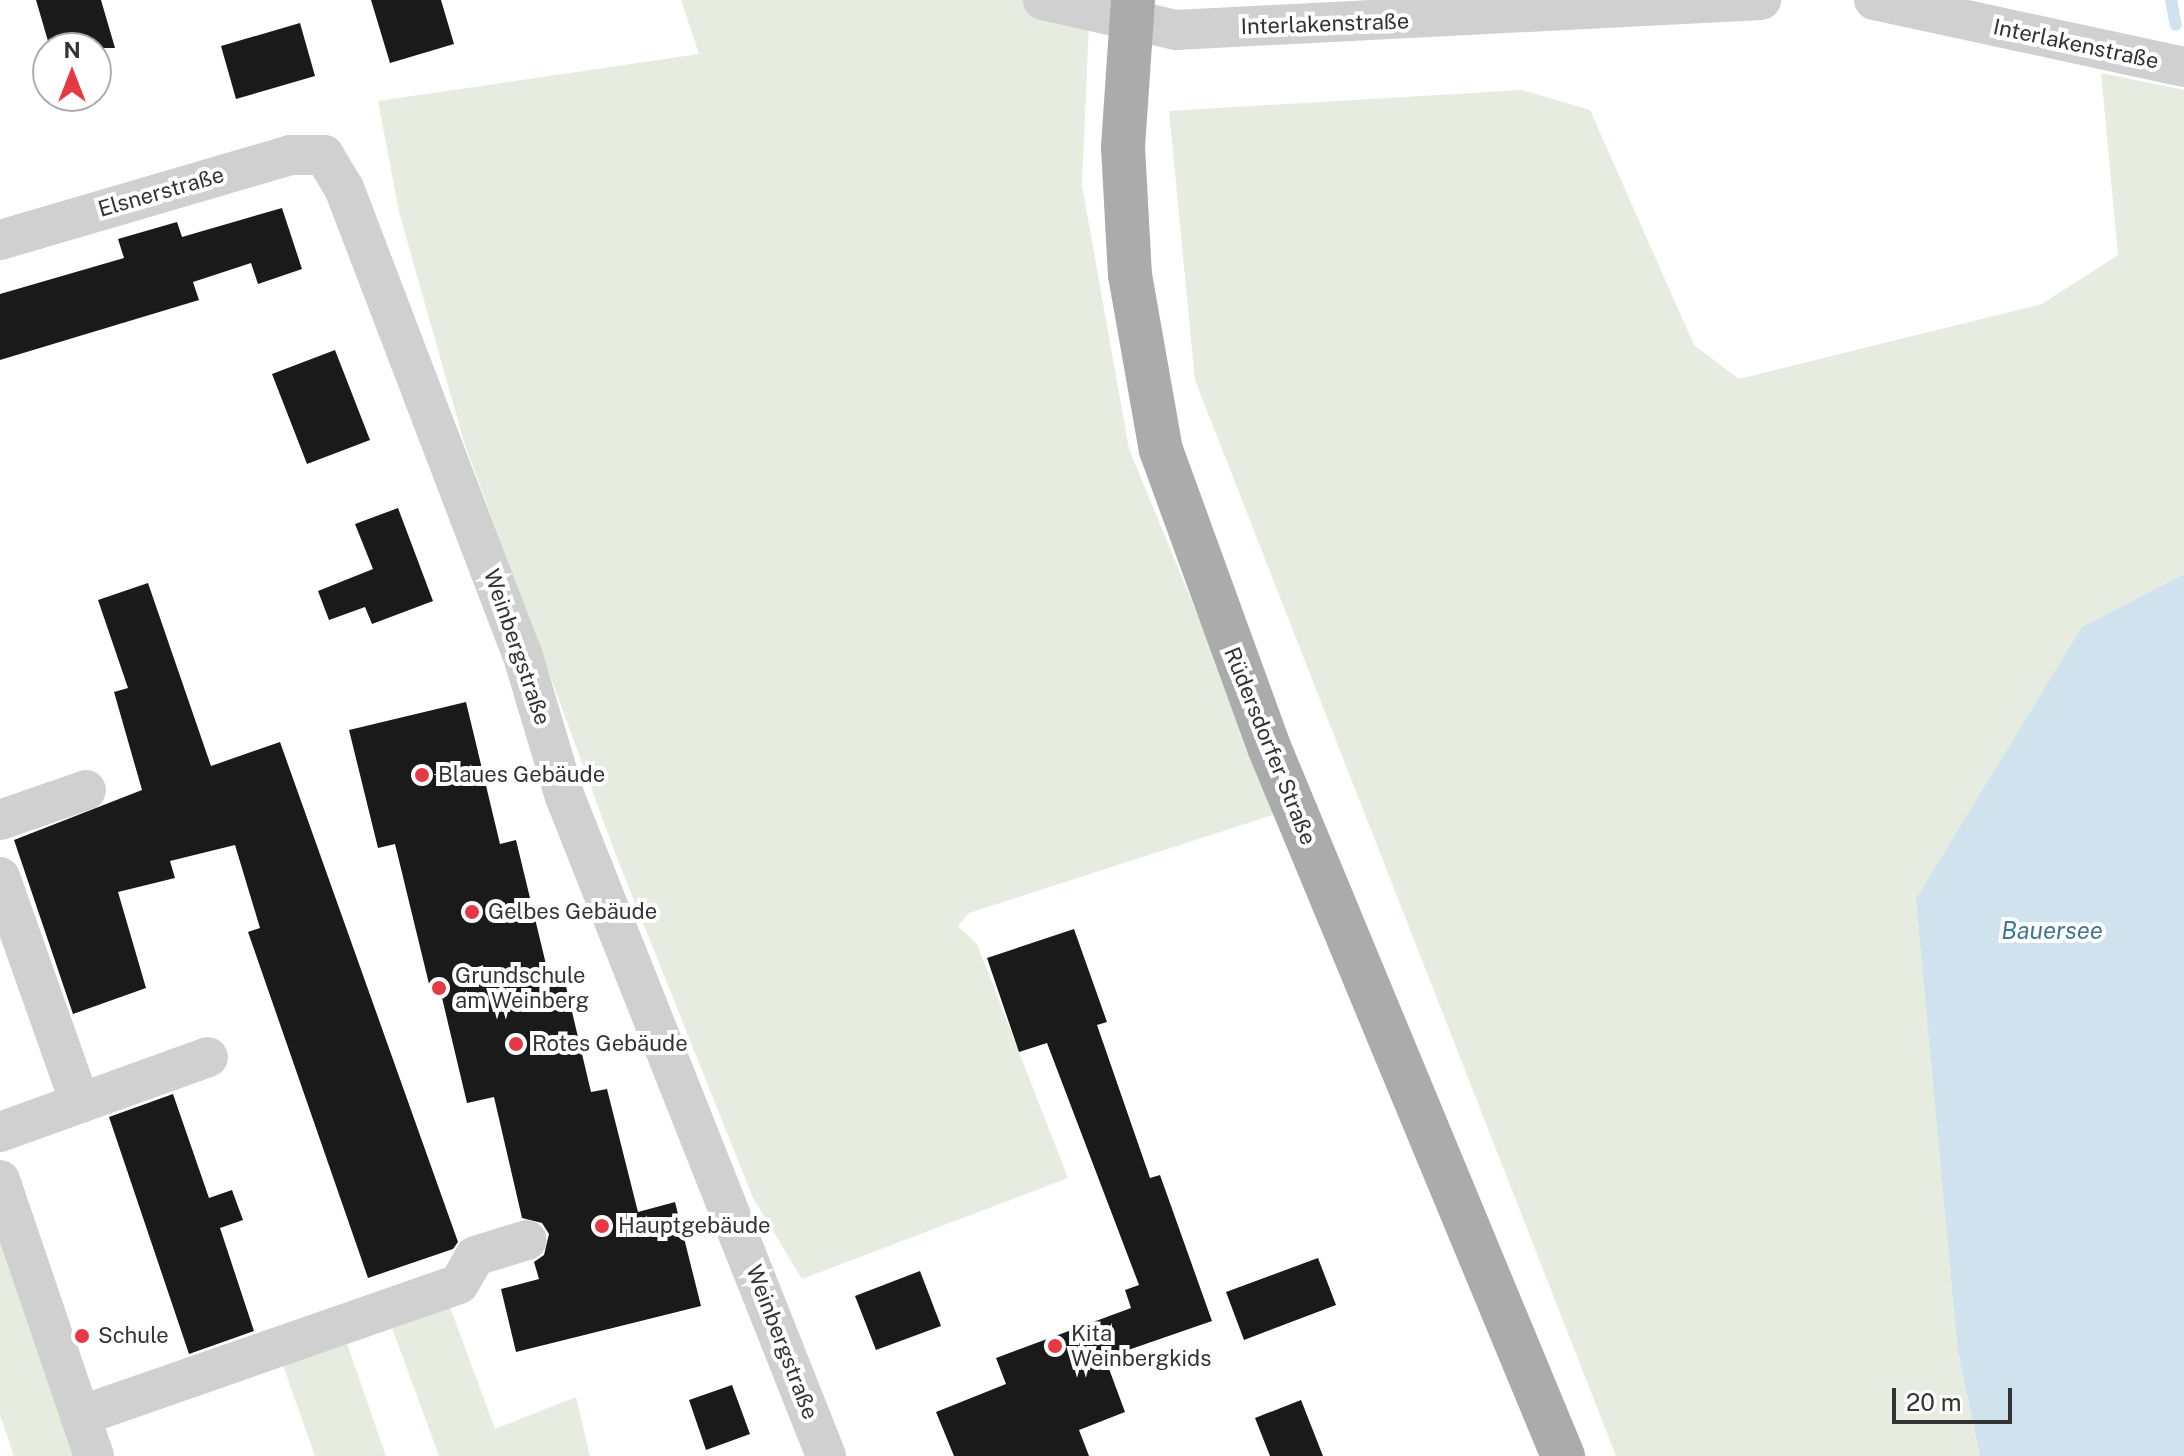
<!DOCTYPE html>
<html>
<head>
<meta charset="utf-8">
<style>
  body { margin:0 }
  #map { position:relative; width:2184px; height:1456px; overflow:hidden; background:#fff; font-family:"Public Sans",sans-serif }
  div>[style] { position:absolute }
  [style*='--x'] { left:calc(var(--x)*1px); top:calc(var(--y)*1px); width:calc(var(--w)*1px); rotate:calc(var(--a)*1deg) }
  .green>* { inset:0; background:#e6ecdf }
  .water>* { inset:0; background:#cfe2ee }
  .stream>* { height:12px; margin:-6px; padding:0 6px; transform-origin:6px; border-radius:6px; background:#cfe2ee }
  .building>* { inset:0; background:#1a1a1a }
  .minor>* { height:40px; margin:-20px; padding:0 20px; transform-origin:20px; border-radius:20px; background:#d0d0d0 }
  .major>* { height:44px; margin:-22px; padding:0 22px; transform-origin:22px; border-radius:22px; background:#ababab }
  .dots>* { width:22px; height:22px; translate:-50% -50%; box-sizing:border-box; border:4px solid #fff; border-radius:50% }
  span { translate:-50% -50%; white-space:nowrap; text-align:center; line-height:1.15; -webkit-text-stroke:8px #fff; paint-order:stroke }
  .street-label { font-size:22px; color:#333 }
  .poi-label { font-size:22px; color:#333 }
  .left { translate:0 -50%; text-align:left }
  .water-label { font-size:24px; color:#3f7597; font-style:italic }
  .north { position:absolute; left:32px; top:32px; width:80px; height:80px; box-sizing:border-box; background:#fff; border:2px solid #adadad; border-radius:50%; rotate:0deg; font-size:22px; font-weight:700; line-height:32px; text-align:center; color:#333 }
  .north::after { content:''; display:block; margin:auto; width:28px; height:36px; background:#e63946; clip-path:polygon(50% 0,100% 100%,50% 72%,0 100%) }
  .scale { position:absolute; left:1892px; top:1388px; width:120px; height:36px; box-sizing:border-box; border:4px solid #333; border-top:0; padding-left:10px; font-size:24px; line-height:28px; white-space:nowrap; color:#333; -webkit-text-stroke:6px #fff; paint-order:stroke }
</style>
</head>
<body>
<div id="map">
  <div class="green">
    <div style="clip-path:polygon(681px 0,1090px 0,1082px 185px,1129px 449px,1279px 813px,969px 913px,958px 926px,977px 944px,1068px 1178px,802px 1279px,753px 1198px,617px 858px,464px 442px,399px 212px,378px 101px,699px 54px)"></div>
    <div style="clip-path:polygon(2101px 73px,2184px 90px,2184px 574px,2082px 627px,1958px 1352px,1980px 1456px,1616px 1456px,1195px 380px,1169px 111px,1522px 90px,1590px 110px,1694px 345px,1739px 379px,2042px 304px,2118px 255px)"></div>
    <div style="clip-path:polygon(0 1233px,79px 1456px,14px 1456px,0 1415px)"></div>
    <div style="clip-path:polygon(446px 1296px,495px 1429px,576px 1397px,590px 1456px,439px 1456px,388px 1317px)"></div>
    <div style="clip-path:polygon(342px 1329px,386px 1456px,315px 1456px,278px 1351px)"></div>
  </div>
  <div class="water">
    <div style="clip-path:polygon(2184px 574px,2184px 1456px,1980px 1456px,1958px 1352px,1916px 899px,2082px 627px)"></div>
  </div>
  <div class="stream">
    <div style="--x:2171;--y:0;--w:25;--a:79"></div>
  </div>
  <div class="building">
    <div style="clip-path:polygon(36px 0,101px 0,115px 48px,50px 48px)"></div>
    <div style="clip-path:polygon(371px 0,441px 0,454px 44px,390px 63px)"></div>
    <div style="clip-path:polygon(300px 23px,315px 76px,236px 99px,221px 46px)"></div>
    <div style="clip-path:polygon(282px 208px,302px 269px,258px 284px,251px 263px,193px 282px,199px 300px,0 360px,0 294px,124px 258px,118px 239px,177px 222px,182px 237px)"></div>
    <div style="clip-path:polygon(335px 350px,370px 440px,307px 464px,272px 374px)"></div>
    <div style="clip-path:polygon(398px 508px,433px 601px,372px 624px,365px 607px,329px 620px,318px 591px,373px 569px,355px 524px)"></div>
    <div style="clip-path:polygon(148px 583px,211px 766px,280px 742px,458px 1242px,453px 1249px,368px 1278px,248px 932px,260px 928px,235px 845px,170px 861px,175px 878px,118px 892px,146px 988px,73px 1014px,14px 840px,142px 790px,114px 692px,128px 688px,98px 600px)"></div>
    <div style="clip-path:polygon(466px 702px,500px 844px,516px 840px,551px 985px,565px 982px,591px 1092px,607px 1089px,638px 1212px,675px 1202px,701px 1306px,516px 1352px,501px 1289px,539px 1279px,534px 1262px,544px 1255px,549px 1234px,542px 1223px,522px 1218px,494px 1097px,467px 1103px,438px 981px,429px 984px,395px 844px,378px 848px,349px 730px)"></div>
    <div style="clip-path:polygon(1074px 929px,1107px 1022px,1097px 1025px,1150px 1178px,1160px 1175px,1212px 1321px,1105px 1358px,1125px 1412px,1079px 1430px,1089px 1456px,954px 1456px,936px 1412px,1006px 1384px,996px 1358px,1131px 1308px,1125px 1290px,1139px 1285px,1047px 1043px,1019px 1052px,987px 958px)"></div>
    <div style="clip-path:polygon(173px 1094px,209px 1198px,232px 1190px,243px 1220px,220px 1228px,254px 1331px,189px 1354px,109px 1117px)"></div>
    <div style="clip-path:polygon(1318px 1258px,1336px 1305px,1244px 1340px,1226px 1292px)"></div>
    <div style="clip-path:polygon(920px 1271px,941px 1326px,876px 1350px,855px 1296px)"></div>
    <div style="clip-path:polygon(732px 1385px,750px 1434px,706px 1450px,689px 1400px)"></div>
    <div style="clip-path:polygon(1301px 1400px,1323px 1456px,1270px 1456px,1255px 1418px)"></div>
  </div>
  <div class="minor">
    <div style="--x:1043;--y:0;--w:136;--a:12.7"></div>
    <div style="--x:1176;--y:30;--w:586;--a:-2.94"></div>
    <div style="--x:1874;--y:0;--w:317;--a:12.2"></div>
    <div style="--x:0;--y:240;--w:302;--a:-16.3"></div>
    <div style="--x:290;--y:155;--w:34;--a:0"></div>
    <div style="--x:324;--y:155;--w:39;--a:59"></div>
    <div style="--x:344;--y:188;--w:498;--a:69.1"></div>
    <div style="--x:522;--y:653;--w:150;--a:73.4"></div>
    <div style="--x:565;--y:797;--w:709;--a:68.39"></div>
    <div style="--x:0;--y:820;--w:91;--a:-19.2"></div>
    <div style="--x:0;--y:877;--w:240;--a:70.5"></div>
    <div style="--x:0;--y:1132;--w:221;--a:-19.8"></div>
    <div style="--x:0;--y:1180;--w:292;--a:71.2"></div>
    <div style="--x:80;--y:1416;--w:401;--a:-19.2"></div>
    <div style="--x:459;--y:1284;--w:32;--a:-60"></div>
    <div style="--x:475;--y:1256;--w:54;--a:-17.1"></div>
  </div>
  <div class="major">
    <div style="--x:1133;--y:0;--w:147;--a:93.9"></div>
    <div style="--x:1123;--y:147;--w:128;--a:86.9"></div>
    <div style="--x:1130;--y:275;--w:178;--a:80"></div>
    <div style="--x:1161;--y:450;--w:316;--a:70"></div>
    <div style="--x:1269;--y:747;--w:768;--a:67.48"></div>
  </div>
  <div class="dots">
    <div style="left:422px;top:775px;background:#e63946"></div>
    <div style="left:472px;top:912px;background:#e63946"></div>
    <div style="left:439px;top:988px;background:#e63946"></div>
    <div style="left:516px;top:1044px;background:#e63946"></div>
    <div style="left:602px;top:1226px;background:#e63946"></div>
    <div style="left:82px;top:1336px;background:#e63946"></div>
    <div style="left:1055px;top:1346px;background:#e63946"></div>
  </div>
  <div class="street-label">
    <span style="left:1325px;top:24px;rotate:-2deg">Interlakenstraße</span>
    <span style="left:2076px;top:44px;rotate:12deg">Interlakenstraße</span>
    <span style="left:161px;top:192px;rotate:-16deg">Elsnerstraße</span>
    <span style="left:517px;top:647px;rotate:71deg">Weinbergstraße</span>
    <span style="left:1270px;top:746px;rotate:68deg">Rüdersdorfer Straße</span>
    <span style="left:782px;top:1342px;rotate:69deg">Weinbergstraße</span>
  </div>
  <div class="poi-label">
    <span class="left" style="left:438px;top:775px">Blaues Gebäude</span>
    <span class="left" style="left:488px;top:912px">Gelbes Gebäude</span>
    <span class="left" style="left:455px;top:988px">Grundschule<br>am Weinberg</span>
    <span class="left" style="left:532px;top:1044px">Rotes Gebäude</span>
    <span class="left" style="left:618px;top:1226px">Hauptgebäude</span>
    <span class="left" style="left:1071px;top:1346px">Kita<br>Weinbergkids</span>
    <span class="left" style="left:98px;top:1336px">Schule</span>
  </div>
  <div class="water-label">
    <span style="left:2052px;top:931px">Bauersee</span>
  </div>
  <div class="north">N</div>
  <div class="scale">20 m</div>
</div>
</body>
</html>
